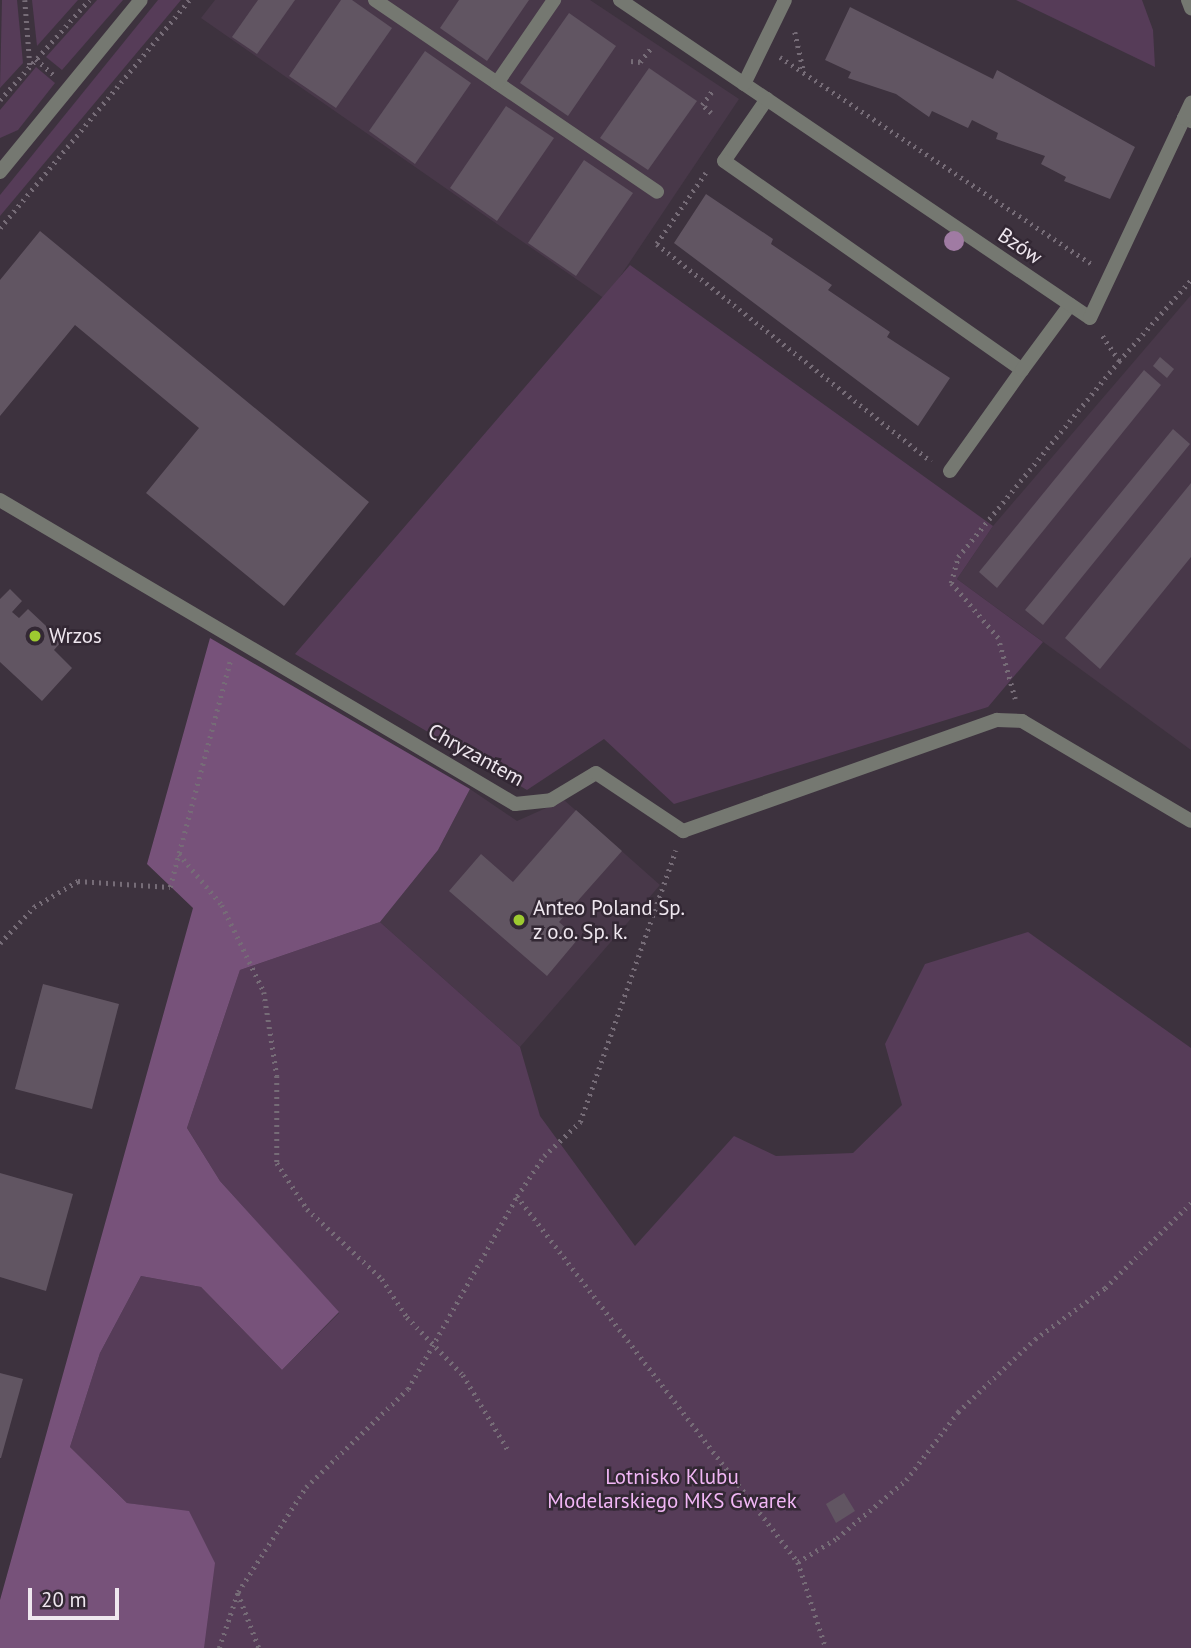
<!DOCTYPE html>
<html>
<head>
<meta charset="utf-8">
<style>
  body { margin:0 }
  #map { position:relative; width:1191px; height:1648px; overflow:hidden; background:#3d323e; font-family:"PT Sans",sans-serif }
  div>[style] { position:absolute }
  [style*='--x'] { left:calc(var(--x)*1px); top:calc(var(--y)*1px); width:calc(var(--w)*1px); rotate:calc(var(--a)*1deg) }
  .built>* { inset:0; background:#483849 }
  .green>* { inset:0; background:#563c58 }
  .forest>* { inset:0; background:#77527a }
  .building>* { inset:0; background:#615562 }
  .path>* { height:4.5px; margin-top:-2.25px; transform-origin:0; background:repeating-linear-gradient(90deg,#766c77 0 2px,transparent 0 7px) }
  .lane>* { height:14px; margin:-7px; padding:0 7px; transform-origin:7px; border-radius:7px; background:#757871 }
  .street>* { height:14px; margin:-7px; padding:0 7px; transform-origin:7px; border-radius:7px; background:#757871 }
  .trees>* { width:20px; height:20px; margin:-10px; border-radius:50%; background:#a07ba3 }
  .dots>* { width:19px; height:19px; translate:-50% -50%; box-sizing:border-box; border:4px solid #332834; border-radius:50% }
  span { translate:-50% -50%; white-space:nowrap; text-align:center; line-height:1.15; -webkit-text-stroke:5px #332834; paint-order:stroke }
  .street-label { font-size:21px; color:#efe7ef }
  .poi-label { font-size:21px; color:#efe7ef }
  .left { translate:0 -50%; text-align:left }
  .park-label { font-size:21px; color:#f1b6f5 }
  .scale { position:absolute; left:28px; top:1588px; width:91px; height:32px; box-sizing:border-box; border:4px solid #efe7ef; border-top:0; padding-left:9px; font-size:21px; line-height:24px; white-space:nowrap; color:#efe7ef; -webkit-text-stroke:5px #332834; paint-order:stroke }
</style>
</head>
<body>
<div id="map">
  <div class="built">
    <div style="clip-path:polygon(215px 0,590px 0,739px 99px,605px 299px,201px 18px)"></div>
    <div style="clip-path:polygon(1191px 295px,1191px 750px,957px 579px,993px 526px)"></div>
    <div style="clip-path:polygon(470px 789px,517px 821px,564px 800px,660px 885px,520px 1047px,380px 922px,438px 850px)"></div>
  </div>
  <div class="green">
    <div style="clip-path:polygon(2px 0,17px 0,23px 63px,0 88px)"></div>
    <div style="clip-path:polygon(32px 0,78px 0,37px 46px)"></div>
    <div style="clip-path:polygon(97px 0,123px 0,62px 70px,46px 57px)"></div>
    <div style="clip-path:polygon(158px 0,181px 0,0 216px,0 195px)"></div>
    <div style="clip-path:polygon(1016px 0,1142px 0,1153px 30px,1155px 67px)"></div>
    <div style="clip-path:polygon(36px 67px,55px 83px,18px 130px,0 138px,0 110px)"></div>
    <div style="clip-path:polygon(630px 265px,993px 526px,957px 579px,1043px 642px,988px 707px,674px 804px,604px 739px,527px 790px,295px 654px)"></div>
    <div style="clip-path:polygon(380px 922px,520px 1047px,540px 1116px,635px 1246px,734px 1136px,776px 1156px,853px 1153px,902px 1105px,885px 1044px,925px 964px,1028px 932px,1191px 1048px,1191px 1648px,204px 1648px,189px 1512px,127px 1503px,70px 1447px,100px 1353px,141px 1276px,201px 1287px,282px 1370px,339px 1313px,220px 1181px,187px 1128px,240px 970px)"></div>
  </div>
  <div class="forest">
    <div style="clip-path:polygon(210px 638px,470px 789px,438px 850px,380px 922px,240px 970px,187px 1128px,220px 1181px,339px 1312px,282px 1370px,201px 1287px,141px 1276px,100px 1353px,70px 1447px,127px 1503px,189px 1511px,215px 1563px,204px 1648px,0 1648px,0 1600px,193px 908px,147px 864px)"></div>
  </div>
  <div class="building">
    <div style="clip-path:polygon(258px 0,295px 0,257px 54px,232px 37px)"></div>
    <div style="clip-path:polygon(341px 0,352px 0,392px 28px,336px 108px,289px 76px)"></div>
    <div style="clip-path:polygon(459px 0,529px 0,487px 61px,440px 28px)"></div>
    <div style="clip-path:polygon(850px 7px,993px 79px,997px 70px,1135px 147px,1110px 199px,1064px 181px,1066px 177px,1041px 164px,1045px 156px,996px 139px,998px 133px,972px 120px,968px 128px,932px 111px,929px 117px,896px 94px,848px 78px,851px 72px,825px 60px)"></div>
    <div style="clip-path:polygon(569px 13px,616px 46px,568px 116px,520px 83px)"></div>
    <div style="clip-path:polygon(425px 51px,471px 83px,415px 164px,369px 131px)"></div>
    <div style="clip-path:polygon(649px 68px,697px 101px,648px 170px,600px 138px)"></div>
    <div style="clip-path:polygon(506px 106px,554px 138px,497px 221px,450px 188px)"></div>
    <div style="clip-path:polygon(584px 160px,633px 193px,576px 276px,528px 243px)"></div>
    <div style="clip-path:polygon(706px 194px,773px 239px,771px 244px,832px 285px,828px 290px,890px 332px,887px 337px,950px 378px,918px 426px,674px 243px)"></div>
    <div style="clip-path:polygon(40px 231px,369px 502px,284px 606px,146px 493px,199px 428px,75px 325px,0 416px,0 280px)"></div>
    <div style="clip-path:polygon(1160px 357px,1174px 369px,1167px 378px,1153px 366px)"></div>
    <div style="clip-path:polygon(1144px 370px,1161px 385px,997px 588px,979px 572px)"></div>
    <div style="clip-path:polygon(1173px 429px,1190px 444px,1043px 625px,1025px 610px)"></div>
    <div style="clip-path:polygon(1191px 483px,1191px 557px,1100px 669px,1065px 638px)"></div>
    <div style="clip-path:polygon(10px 589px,22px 601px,12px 612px,19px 618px,28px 609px,62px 641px,54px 650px,72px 668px,42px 701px,0 662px,0 599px)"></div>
    <div style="clip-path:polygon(576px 810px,622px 851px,559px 922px,578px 939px,547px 976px,449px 891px,481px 854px,513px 882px)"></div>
    <div style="clip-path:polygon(43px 984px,119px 1004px,92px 1109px,15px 1089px)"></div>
    <div style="clip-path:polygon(0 1173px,73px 1194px,46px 1291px,0 1277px)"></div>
    <div style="clip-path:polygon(0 1373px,23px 1379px,1px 1458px,0 1458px)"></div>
    <div style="clip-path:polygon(844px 1493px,855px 1511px,836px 1523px,826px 1504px)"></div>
  </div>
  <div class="path">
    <div style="--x:25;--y:0;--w:65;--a:85.6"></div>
    <div style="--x:795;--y:32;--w:42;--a:77.6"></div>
    <div style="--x:780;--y:57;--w:376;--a:33.6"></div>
    <div style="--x:36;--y:59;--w:24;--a:42"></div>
    <div style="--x:631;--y:61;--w:9;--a:6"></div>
    <div style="--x:640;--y:62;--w:18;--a:-52"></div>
    <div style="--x:0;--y:100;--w:134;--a:-48.3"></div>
    <div style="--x:711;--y:113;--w:12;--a:-138"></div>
    <div style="--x:702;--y:105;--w:19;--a:-54"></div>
    <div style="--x:706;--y:173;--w:86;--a:124.6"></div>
    <div style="--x:657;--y:244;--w:350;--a:38.4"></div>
    <div style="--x:0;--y:228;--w:296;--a:-50.3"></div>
    <div style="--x:1119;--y:361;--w:108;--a:-48.4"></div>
    <div style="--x:1015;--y:699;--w:63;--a:-105.6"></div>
    <div style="--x:998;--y:638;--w:72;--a:-130.5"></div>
    <div style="--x:951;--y:583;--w:27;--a:-75"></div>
    <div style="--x:958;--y:557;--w:254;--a:-50.6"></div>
    <div style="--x:1119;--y:361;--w:34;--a:-124"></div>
    <div style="--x:179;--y:854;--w:67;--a:49.9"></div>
    <div style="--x:222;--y:905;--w:97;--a:64.2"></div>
    <div style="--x:264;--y:992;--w:85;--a:81.2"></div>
    <div style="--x:277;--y:1076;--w:87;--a:90"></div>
    <div style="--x:277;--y:1163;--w:55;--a:56.9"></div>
    <div style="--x:307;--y:1209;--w:103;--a:43"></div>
    <div style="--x:382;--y:1279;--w:45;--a:56.7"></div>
    <div style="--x:407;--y:1317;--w:81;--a:46"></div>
    <div style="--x:463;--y:1375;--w:87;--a:59"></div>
    <div style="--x:0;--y:943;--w:50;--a:-46.6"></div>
    <div style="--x:34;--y:907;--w:51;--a:-30.6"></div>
    <div style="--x:78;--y:881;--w:92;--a:3.7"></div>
    <div style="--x:170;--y:887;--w:234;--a:-75.1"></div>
    <div style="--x:517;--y:1196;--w:461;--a:52.5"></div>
    <div style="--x:798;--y:1562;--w:90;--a:72"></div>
    <div style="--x:798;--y:1562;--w:46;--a:-31.6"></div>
    <div style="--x:837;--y:1538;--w:90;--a:-40"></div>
    <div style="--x:906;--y:1480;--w:86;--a:-52.6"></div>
    <div style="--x:958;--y:1412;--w:106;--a:-43.5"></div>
    <div style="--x:1035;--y:1339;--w:87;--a:-36.1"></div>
    <div style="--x:1105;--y:1288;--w:121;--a:-44.7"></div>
    <div style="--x:238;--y:1593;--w:59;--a:69.1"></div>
    <div style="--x:219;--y:1648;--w:59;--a:-71.3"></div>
    <div style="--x:238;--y:1592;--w:125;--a:-57.1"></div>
    <div style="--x:306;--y:1487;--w:141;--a:-43.9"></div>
    <div style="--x:408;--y:1389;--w:222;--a:-60.5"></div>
    <div style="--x:517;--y:1196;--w:48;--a:-56"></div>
    <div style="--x:544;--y:1156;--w:50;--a:-43.4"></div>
    <div style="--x:580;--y:1122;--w:288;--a:-70.6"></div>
  </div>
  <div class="lane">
    <div style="--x:375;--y:0;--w:341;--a:34.2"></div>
    <div style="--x:497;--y:83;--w:101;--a:-55.5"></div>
    <div style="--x:767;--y:99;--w:75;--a:124.7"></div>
    <div style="--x:724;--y:161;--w:364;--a:35"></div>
    <div style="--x:1022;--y:370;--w:124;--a:125.5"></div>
    <div style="--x:1022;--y:370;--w:81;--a:-53.6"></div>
  </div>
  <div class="street">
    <div style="--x:620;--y:0;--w:567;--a:34.08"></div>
    <div style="--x:1090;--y:318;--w:221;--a:-64.8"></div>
    <div style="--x:1184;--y:118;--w:8;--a:23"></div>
    <div style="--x:1188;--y:0;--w:9;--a:69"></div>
    <div style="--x:744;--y:84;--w:93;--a:-64"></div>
    <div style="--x:1184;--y:118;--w:17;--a:-65"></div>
    <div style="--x:0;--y:172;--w:222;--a:-50.7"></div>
    <div style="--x:0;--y:500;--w:598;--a:30.55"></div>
    <div style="--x:515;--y:804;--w:36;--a:-6"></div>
    <div style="--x:551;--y:800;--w:52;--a:-31"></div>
    <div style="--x:596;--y:773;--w:105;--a:33.7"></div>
    <div style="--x:683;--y:831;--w:333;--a:-19.5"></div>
    <div style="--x:997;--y:720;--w:25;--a:2"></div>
    <div style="--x:1022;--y:721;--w:196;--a:30.6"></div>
  </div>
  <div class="trees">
    <div style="left:954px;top:241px"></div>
  </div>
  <div class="dots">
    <div style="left:35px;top:636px;background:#9dca30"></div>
    <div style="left:519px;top:920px;background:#9dca30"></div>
  </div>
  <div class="street-label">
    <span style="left:1020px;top:246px;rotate:34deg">Bzów</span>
    <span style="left:476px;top:755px;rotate:29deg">Chryzantem</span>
  </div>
  <div class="poi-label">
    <span class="left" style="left:49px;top:636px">Wrzos</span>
    <span class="left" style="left:533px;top:920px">Anteo Poland Sp.<br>z o.o. Sp. k.</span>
  </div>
  <div class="park-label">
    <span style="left:672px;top:1489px">Lotnisko Klubu<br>Modelarskiego MKS Gwarek</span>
  </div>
  <div class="scale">20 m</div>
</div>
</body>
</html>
